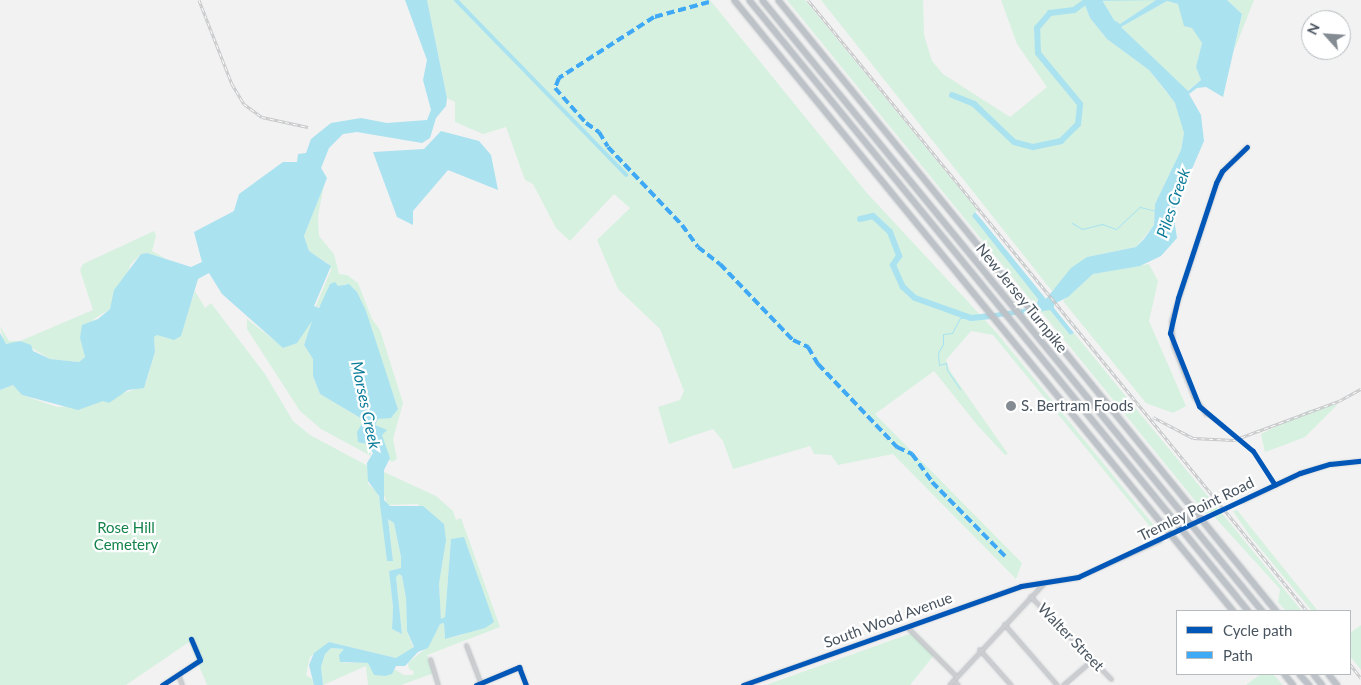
<!DOCTYPE html>
<html>
<head>
<meta charset="utf-8">
<style>
  body { margin:0 }
  #map { position:relative; width:1361px; height:685px; overflow:hidden; background:#f2f2f2; font-family:Lato,sans-serif }
  div>[style] { position:absolute }
  [style*='--x'] { left:calc(var(--x)*1px); top:calc(var(--y)*1px); width:calc(var(--w)*1px); rotate:calc(var(--a)*1deg) }
  .green>* { inset:0; background:#d6f1e0 }
  .water>* { inset:0; background:#aae2f0 }
  .stream>* { height:1px; margin:-0.5px; padding:0 0.5px; transform-origin:0.5px; border-radius:0.5px; background:#aae2f0 }
  .canal>* { height:4px; margin:-2px; padding:0 2px; transform-origin:2px; border-radius:2px; background:#aae2f0 }
  .river>* { height:6px; margin:-3px; padding:0 3px; transform-origin:3px; border-radius:3px; background:#aae2f0 }
  .roads { filter:drop-shadow(0 0 1px #b7bcc1) drop-shadow(0 0 1px #b7bcc1) }
  .minor>* { height:3px; margin:-1.5px; padding:0 1.5px; transform-origin:1.5px; border-radius:1.5px; background:#cbcdd0 }
  .motorway>* { height:5px; margin:-2.5px; padding:0 2.5px; transform-origin:2.5px; border-radius:2.5px; background:#bcc2c7 }
  .rail>* { height:3px; margin-top:-1.5px; transform-origin:0; background:repeating-linear-gradient(90deg,#fff 0 4px,#c7c8ca 0 8px); box-sizing:border-box; border-block:1px solid #c7c8ca }
  .minor-bridge>* { height:3px; margin:-1.5px; padding:0 1.5px; transform-origin:1.5px; border-radius:1.5px; background:#cbcdd0 }
  .quiet>* { height:4px; margin-top:-2px; transform-origin:0; background:repeating-linear-gradient(90deg,#3fa9f5 0 8px,transparent 0 12px) }
  .cycleway>* { height:5px; margin:-2.5px; padding:0 2.5px; transform-origin:2.5px; border-radius:2.5px; background:#0057b8 }
  .dots>* { width:14px; height:14px; translate:-50% -50%; box-sizing:border-box; border:2px solid #fff; border-radius:50% }
  span { translate:-50% -50%; white-space:nowrap; text-align:center; line-height:1.15; -webkit-text-stroke:4.5px #fff; paint-order:stroke }
  .street-label { font-size:15px; color:#48545f }
  .poi-label { font-size:15px; color:#48545f }
  .left { translate:0 -50%; text-align:left }
  .park-label { font-size:15px; color:#15844c }
  .water-label { font-size:16px; color:#0a7c99; font-style:italic }
  .legend { position:absolute; left:1176px; top:610px; width:175px; height:65px; box-sizing:border-box; background:#fff; border:1px solid #b6bbbf; margin:0; padding:6px 9px; list-style:none; font-size:15px; color:#48545f }
  .legend li { display:flex; align-items:center; gap:10px; height:25px }
  .legend b { width:25px; border:1px solid #b6bbbf }
  .north { position:absolute; left:1301px; top:10px; width:50px; height:50px; box-sizing:border-box; background:#fff; border:1px solid #b6bbbf; border-radius:50%; rotate:296deg; font-size:14px; font-weight:700; line-height:20px; text-align:center; color:#48545f }
  .north::after { content:''; display:block; margin:auto; width:18px; height:22px; background:#848b92; clip-path:polygon(50% 0,100% 100%,50% 72%,0 100%) }
</style>
</head>
<body>
<div id="map">
  <div class="green">
    <div style="clip-path:polygon(427px 0,710px 0,866px 192px,997px 333px,1161px 534px,1157px 535px,993px 335px,971px 331px,946px 360px,950px 371px,1008px 454px,1005px 455px,978px 426px,934px 371px,875px 414px,1022px 563px,1016px 579px,893px 454px,838px 465px,831px 455px,814px 454px,810px 446px,733px 469px,723px 441px,713px 429px,669px 444px,658px 407px,680px 400px,684px 391px,660px 329px,618px 289px,597px 240px,630px 208px,614px 194px,570px 241px,556px 228px,533px 184px,525px 180px,506px 127px,483px 134px,455px 122px,455px 102px,447px 98px)"></div>
    <div style="clip-path:polygon(787px 0,805px 0,977px 210px,972px 216px,1038px 298px,1035px 305px)"></div>
    <div style="clip-path:polygon(821px 0,923px 0,924px 35px,932px 61px,943px 74px,1010px 117px,1047px 87px,1017px 44px,1001px 0,1083px 0,1090px 18px,1107px 39px,1149px 70px,1175px 103px,1181px 118px,1184px 133px,1181px 150px,1155px 204px,1154px 225px,1136px 247px,1087px 257px,1052px 291px)"></div>
    <div style="clip-path:polygon(1102px 0,1156px 0,1120px 24px,1114px 20px)"></div>
    <div style="clip-path:polygon(1227px 0,1254px 0,1234px 51px,1242px 14px)"></div>
    <div style="clip-path:polygon(1167px 1px,1178px 4px,1202px 43px,1196px 67px,1201px 80px,1187px 91px,1121px 27px)"></div>
    <div style="clip-path:polygon(324px 185px,318px 216px,319px 236px,334px 254px,339px 274px,347px 275px,358px 283px,372px 319px,380px 330px,403px 403px,393px 439px,397px 459px,392px 462px,388px 459px,382px 434px,375px 425px,378px 419px,393px 416px,398px 408px,357px 292px,345px 284px,338px 287px,330px 284px,322px 305px,315px 308px,331px 270px,329px 264px,309px 251px,304px 236px)"></div>
    <div style="clip-path:polygon(154px 231px,156px 236px,152px 251px,166px 259px,147px 253px,141px 254px,131px 264px,124px 281px,117px 287px,110px 309px,94px 319px,80px 338px,85px 357px,79px 362px,50px 359px,20px 341px,12px 345px,4px 343px,0 326px,9px 341px,20px 341px,93px 310px,80px 270px,83px 264px)"></div>
    <div style="clip-path:polygon(1149px 264px,1158px 281px,1149px 321px,1186px 406px,1173px 413px,1146px 403px,1063px 301px,1093px 274px)"></div>
    <div style="clip-path:polygon(195px 291px,205px 308px,211px 303px,265px 374px,293px 421px,310px 435px,368px 466px,368px 484px,377px 492px,381px 506px,387px 560px,393px 561px,388px 519px,394px 523px,401px 557px,401px 568px,389px 571px,393px 607px,392px 629px,402px 634px,396px 577px,399px 574px,402px 576px,406px 598px,407px 632px,414px 649px,396px 658px,329px 642px,310px 657px,306px 675px,312px 679px,314px 685px,207px 685px,189px 642px,126px 685px,0 685px,0 390px,13px 385px,22px 395px,57px 407px,84px 406px,133px 390px,146px 383px,155px 352px,154px 337px,156px 334px,166px 338px,183px 325px)"></div>
    <div style="clip-path:polygon(1040px 310px,1050px 310px,1070px 335px,1074px 333px,1302px 611px,1286px 611px,1278px 602px,1280px 589px,1210px 512px,1206px 514px)"></div>
    <div style="clip-path:polygon(313px 318px,304px 345px,313px 359px,313px 376px,320px 394px,364px 420px,371px 456px,321px 429px,300px 411px,247px 329px,247px 319px,284px 348px)"></div>
    <div style="clip-path:polygon(1338px 404px,1305px 437px,1265px 452px,1261px 434px,1309px 410px)"></div>
    <div style="clip-path:polygon(384px 472px,436px 496px,453px 511px,456px 520px,461px 518px,500px 627px,427px 655px,434px 673px,401px 685px,368px 685px,366px 666px,323px 685px,321px 667px,325px 654px,331px 648px,344px 649px,343px 663px,368px 663px,374px 674px,384px 676px,394px 669px,404px 675px,413px 675px,414px 671px,409px 669px,408px 663px,425px 649px,440px 624px,444px 623px,445px 639px,465px 634px,479px 580px,468px 548px,462px 538px,451px 539px,445px 617px,441px 620px,439px 584px,444px 553px,444px 524px,417px 504px,387px 505px,382px 487px)"></div>
    <div style="clip-path:polygon(1237px 510px,1318px 611px,1312px 611px,1250px 536px,1233px 511px)"></div>
    <div style="clip-path:polygon(1361px 625px,1361px 670px,1350px 656px,1350px 633px)"></div>
    <div style="clip-path:polygon(912px 633px,934px 655px,910px 685px,766px 685px)"></div>
    <div style="clip-path:polygon(1261px 674px,1273px 674px,1283px 685px,1246px 685px)"></div>
  </div>
  <div class="water">
    <div style="clip-path:polygon(405px 0,427px 0,447px 98px,446px 106px,436px 118px,430px 138px,422px 143px,357px 132px,343px 134px,329px 148px,321px 168px,327px 178px,304px 236px,309px 251px,331px 266px,314px 306px,319px 308px,330px 284px,335px 282px,338px 286px,349px 284px,357px 292px,366px 311px,398px 409px,391px 418px,378px 419px,375px 425px,387px 430px,382px 435px,390px 458px,384px 470px,384px 500px,390px 506px,423px 506px,444px 524px,446px 540px,439px 584px,441px 619px,445px 617px,451px 539px,464px 537px,494px 622px,485px 628px,445px 639px,444px 623px,440px 624px,428px 648px,418px 652px,405px 666px,396px 666px,392px 674px,385px 676px,374px 675px,368px 663px,340px 662px,339px 655px,344px 649px,331px 648px,325px 654px,321px 667px,323px 685px,314px 685px,309px 665px,314px 653px,329px 642px,396px 658px,414px 647px,407px 631px,406px 598px,402px 576px,399px 574px,396px 577px,402px 634px,392px 629px,393px 607px,389px 571px,401px 568px,401px 557px,394px 523px,388px 519px,393px 561px,387px 561px,379px 496px,368px 481px,367px 463px,373px 453px,367px 444px,358px 442px,357px 432px,364px 420px,320px 394px,313px 376px,313px 359px,304px 345px,312px 321px,297px 343px,283px 348px,222px 294px,209px 273px,198px 279px,181px 336px,174px 340px,157px 335px,154px 337px,155px 352px,144px 388px,128px 390px,109px 403px,103px 401px,78px 410px,22px 395px,13px 385px,0 390px,0 333px,6px 344px,20px 341px,31px 345px,33px 351px,50px 359px,79px 362px,85px 357px,80px 338px,82px 325px,98px 319px,110px 309px,114px 290px,141px 254px,147px 253px,191px 267px,202px 262px,194px 232px,234px 211px,239px 194px,283px 162px,297px 162px,298px 154px,306px 153px,311px 139px,331px 123px,361px 118px,387px 123px,427px 120px,431px 110px,423px 80px,427px 60px)"></div>
    <div style="clip-path:polygon(evenodd,1083px 0,1102px 0,1114px 20px,1120px 24px,1156px 0,1227px 0,1242px 14px,1223px 97px,1206px 87px,1197px 88px,1189px 94px,1201px 115px,1204px 141px,1173px 213px,1177px 238px,1161px 256px,1140px 266px,1093px 274px,1068px 297px,1054px 304px,1054px 308px,1074px 333px,1070px 335px,1050px 310px,986px 319px,981px 315px,1036px 307px,1038px 299px,972px 216px,975px 212px,982px 220px,1046px 299px,1071px 268px,1087px 257px,1136px 247px,1144px 239px,1154px 225px,1155px 204px,1181px 150px,1184px 133px,1175px 103px,1166px 91px,1149px 70px,1107px 39px,1090px 18px,1083px 0,1167px 1px,1178px 4px,1184px 26px,1192px 28px,1202px 43px,1196px 67px,1201px 80px,1188px 91px,1121px 27px,1167px 1px)"></div>
    <div style="clip-path:polygon(441px 131px,479px 141px,491px 155px,498px 190px,448px 170px,413px 211px,413px 225px,397px 217px,373px 152px,424px 149px)"></div>
  </div>
  <div class="stream">
    <div style="--x:1072;--y:223;--w:12;--a:31"></div>
    <div style="--x:1082;--y:229;--w:21;--a:-14"></div>
    <div style="--x:1102;--y:224;--w:15;--a:20"></div>
    <div style="--x:1116;--y:229;--w:33;--a:-43"></div>
    <div style="--x:1140;--y:207;--w:16;--a:14"></div>
    <div style="--x:960;--y:389;--w:23;--a:-124"></div>
    <div style="--x:947;--y:370;--w:7;--a:-98"></div>
    <div style="--x:946;--y:363;--w:7;--a:164"></div>
    <div style="--x:939;--y:365;--w:12;--a:-95"></div>
    <div style="--x:938;--y:353;--w:10;--a:-61"></div>
    <div style="--x:943;--y:344;--w:10;--a:-90"></div>
    <div style="--x:943;--y:334;--w:9;--a:-6"></div>
    <div style="--x:952;--y:333;--w:17;--a:-62"></div>
    <div style="--x:960;--y:318;--w:9;--a:-6"></div>
  </div>
  <div class="canal">
    <div style="--x:456;--y:0;--w:244;--a:45.8"></div>
  </div>
  <div class="river">
    <div style="--x:952;--y:95;--w:24;--a:22"></div>
    <div style="--x:974;--y:104;--w:55;--a:43.5"></div>
    <div style="--x:1014;--y:142;--w:20;--a:15"></div>
    <div style="--x:1033;--y:147;--w:29;--a:-12"></div>
    <div style="--x:1061;--y:141;--w:24;--a:-45"></div>
    <div style="--x:1078;--y:124;--w:20;--a:-84"></div>
    <div style="--x:1080;--y:104;--w:66;--a:-129.5"></div>
    <div style="--x:1038;--y:53;--w:25;--a:-92"></div>
    <div style="--x:1037;--y:28;--w:20;--a:-49"></div>
    <div style="--x:1050;--y:13;--w:24;--a:-7"></div>
    <div style="--x:1074;--y:10;--w:17;--a:-36"></div>
    <div style="--x:860;--y:219;--w:13;--a:-13"></div>
    <div style="--x:873;--y:216;--w:23;--a:43"></div>
    <div style="--x:890;--y:232;--w:26;--a:69"></div>
    <div style="--x:899;--y:256;--w:11;--a:124"></div>
    <div style="--x:893;--y:265;--w:24;--a:66"></div>
    <div style="--x:903;--y:287;--w:16;--a:43"></div>
    <div style="--x:915;--y:298;--w:59;--a:19.7"></div>
    <div style="--x:971;--y:318;--w:20;--a:-6"></div>
  </div>
  <div class="roads">
    <div class="minor">
      <div style="--x:1206;--y:414;--w:21;--a:-125"></div>
      <div style="--x:1194;--y:397;--w:56;--a:-112"></div>
      <div style="--x:1173;--y:345;--w:24;--a:-95"></div>
      <div style="--x:1171;--y:321;--w:145;--a:-71.9"></div>
      <div style="--x:1216;--y:183;--w:13;--a:-63"></div>
      <div style="--x:1222;--y:171;--w:35;--a:-44"></div>
      <div style="--x:1241;--y:501;--w:65;--a:-25.4"></div>
      <div style="--x:1300;--y:473;--w:31;--a:-17"></div>
      <div style="--x:1330;--y:464;--w:31;--a:-6"></div>
      <div style="--x:1030;--y:596;--w:116;--a:45.7"></div>
      <div style="--x:1004;--y:624;--w:81;--a:49"></div>
      <div style="--x:907;--y:627;--w:69;--a:45"></div>
      <div style="--x:466;--y:645;--w:42;--a:69"></div>
      <div style="--x:979;--y:649;--w:48;--a:48.4"></div>
      <div style="--x:430;--y:659;--w:27;--a:73"></div>
      <div style="--x:178;--y:674;--w:12;--a:70"></div>
      <div style="--x:953;--y:680;--w:7;--a:45"></div>
      <div style="--x:162;--y:685;--w:45;--a:-33.3"></div>
      <div style="--x:200;--y:660;--w:23;--a:-113"></div>
      <div style="--x:476;--y:685;--w:47;--a:-22.7"></div>
      <div style="--x:519;--y:667;--w:19;--a:69"></div>
      <div style="--x:743;--y:685;--w:295;--a:-19.6"></div>
      <div style="--x:1021;--y:586;--w:58;--a:-9"></div>
      <div style="--x:1078;--y:577;--w:90;--a:-24.3"></div>
      <div style="--x:949;--y:685;--w:138;--a:-47.1"></div>
      <div style="--x:1063;--y:685;--w:40;--a:-41"></div>
    </div>
    <div class="motorway">
      <div style="--x:734;--y:0;--w:789;--a:50.76"></div>
      <div style="--x:749;--y:0;--w:789;--a:50.76"></div>
      <div style="--x:762;--y:0;--w:790;--a:50.71"></div>
      <div style="--x:778;--y:0;--w:788;--a:50.82"></div>
      <div style="--x:1284;--y:674;--w:14;--a:51"></div>
      <div style="--x:1299;--y:674;--w:15;--a:48"></div>
      <div style="--x:1313;--y:674;--w:14;--a:51"></div>
      <div style="--x:1328;--y:674;--w:14;--a:51"></div>
    </div>
  </div>
  <div class="rail">
    <div style="--x:199;--y:0;--w:90;--a:68.6"></div>
    <div style="--x:232;--y:84;--w:23;--a:59"></div>
    <div style="--x:244;--y:104;--w:22;--a:36"></div>
    <div style="--x:262;--y:117;--w:47;--a:12.3"></div>
    <div style="--x:808;--y:0;--w:789;--a:50.76"></div>
    <div style="--x:1153;--y:417;--w:45;--a:27.7"></div>
    <div style="--x:1193;--y:438;--w:41;--a:2.8"></div>
    <div style="--x:1234;--y:440;--w:112;--a:-20.4"></div>
    <div style="--x:1339;--y:401;--w:25;--a:-29"></div>
    <div style="--x:1350;--y:664;--w:18;--a:52"></div>
  </div>
  <div class="minor-bridge">
    <div style="--x:1206;--y:414;--w:60;--a:38.2"></div>
    <div style="--x:1253;--y:451;--w:34;--a:56"></div>
    <div style="--x:1160;--y:540;--w:90;--a:-25.7"></div>
  </div>
  <div class="quiet">
    <div style="--x:709;--y:2;--w:57;--a:164.7"></div>
    <div style="--x:654;--y:17;--w:113;--a:147.3"></div>
    <div style="--x:559;--y:78;--w:11;--a:112"></div>
    <div style="--x:555;--y:88;--w:47;--a:48.5"></div>
    <div style="--x:586;--y:123;--w:16;--a:35"></div>
    <div style="--x:599;--y:132;--w:17;--a:59"></div>
    <div style="--x:608;--y:147;--w:108;--a:46.5"></div>
    <div style="--x:682;--y:225;--w:27;--a:54"></div>
    <div style="--x:698;--y:247;--w:28;--a:38"></div>
    <div style="--x:720;--y:264;--w:105;--a:46.2"></div>
    <div style="--x:793;--y:340;--w:17;--a:25"></div>
    <div style="--x:808;--y:347;--w:20;--a:60"></div>
    <div style="--x:818;--y:364;--w:115;--a:46.4"></div>
    <div style="--x:897;--y:447;--w:17;--a:25"></div>
    <div style="--x:912;--y:454;--w:34;--a:54"></div>
    <div style="--x:932;--y:482;--w:104;--a:45.4"></div>
  </div>
  <div class="cycleway">
    <div style="--x:1247;--y:147;--w:35;--a:136"></div>
    <div style="--x:1222;--y:171;--w:13;--a:117"></div>
    <div style="--x:1216;--y:183;--w:121;--a:108.3"></div>
    <div style="--x:1178;--y:298;--w:36;--a:103"></div>
    <div style="--x:1170;--y:333;--w:79;--a:68.3"></div>
    <div style="--x:1199;--y:406;--w:70;--a:39.8"></div>
    <div style="--x:1253;--y:451;--w:40;--a:57.1"></div>
    <div style="--x:162;--y:685;--w:45;--a:-33.3"></div>
    <div style="--x:200;--y:660;--w:23;--a:-113"></div>
    <div style="--x:476;--y:685;--w:47;--a:-22.7"></div>
    <div style="--x:519;--y:667;--w:19;--a:69"></div>
    <div style="--x:743;--y:685;--w:295;--a:-19.6"></div>
    <div style="--x:1021;--y:586;--w:58;--a:-9"></div>
    <div style="--x:1078;--y:577;--w:245;--a:-25.1"></div>
    <div style="--x:1300;--y:473;--w:31;--a:-17"></div>
    <div style="--x:1330;--y:464;--w:31;--a:-6"></div>
  </div>
  <div class="dots">
    <div style="left:1011px;top:406px;background:#848b92"></div>
  </div>
  <div class="street-label">
    <span style="left:1022px;top:298px;rotate:51deg">New Jersey Turnpike</span>
    <span style="left:1196px;top:509px;rotate:-26deg">Tremley Point Road</span>
    <span style="left:888px;top:620px;rotate:-20deg">South Wood Avenue</span>
    <span style="left:1071px;top:637px;rotate:46deg">Walter Street</span>
  </div>
  <div class="poi-label">
    <span class="left" style="left:1021px;top:406px">S. Bertram Foods</span>
  </div>
  <div class="park-label">
    <span style="left:126px;top:536px">Rose Hill<br>Cemetery</span>
  </div>
  <div class="water-label">
    <span style="left:1173px;top:203px;rotate:-71deg">Piles Creek</span>
    <span style="left:366px;top:405px;rotate:78deg">Morses Creek</span>
  </div>
  <ul class="legend">
  <li><b style="height:6px;background:#0057b8"></b>Cycle path</li>
  <li><b style="height:6px;background:#3fa9f5"></b>Path</li>
  </ul>
  <div class="north">N</div>
</div>
</body>
</html>
